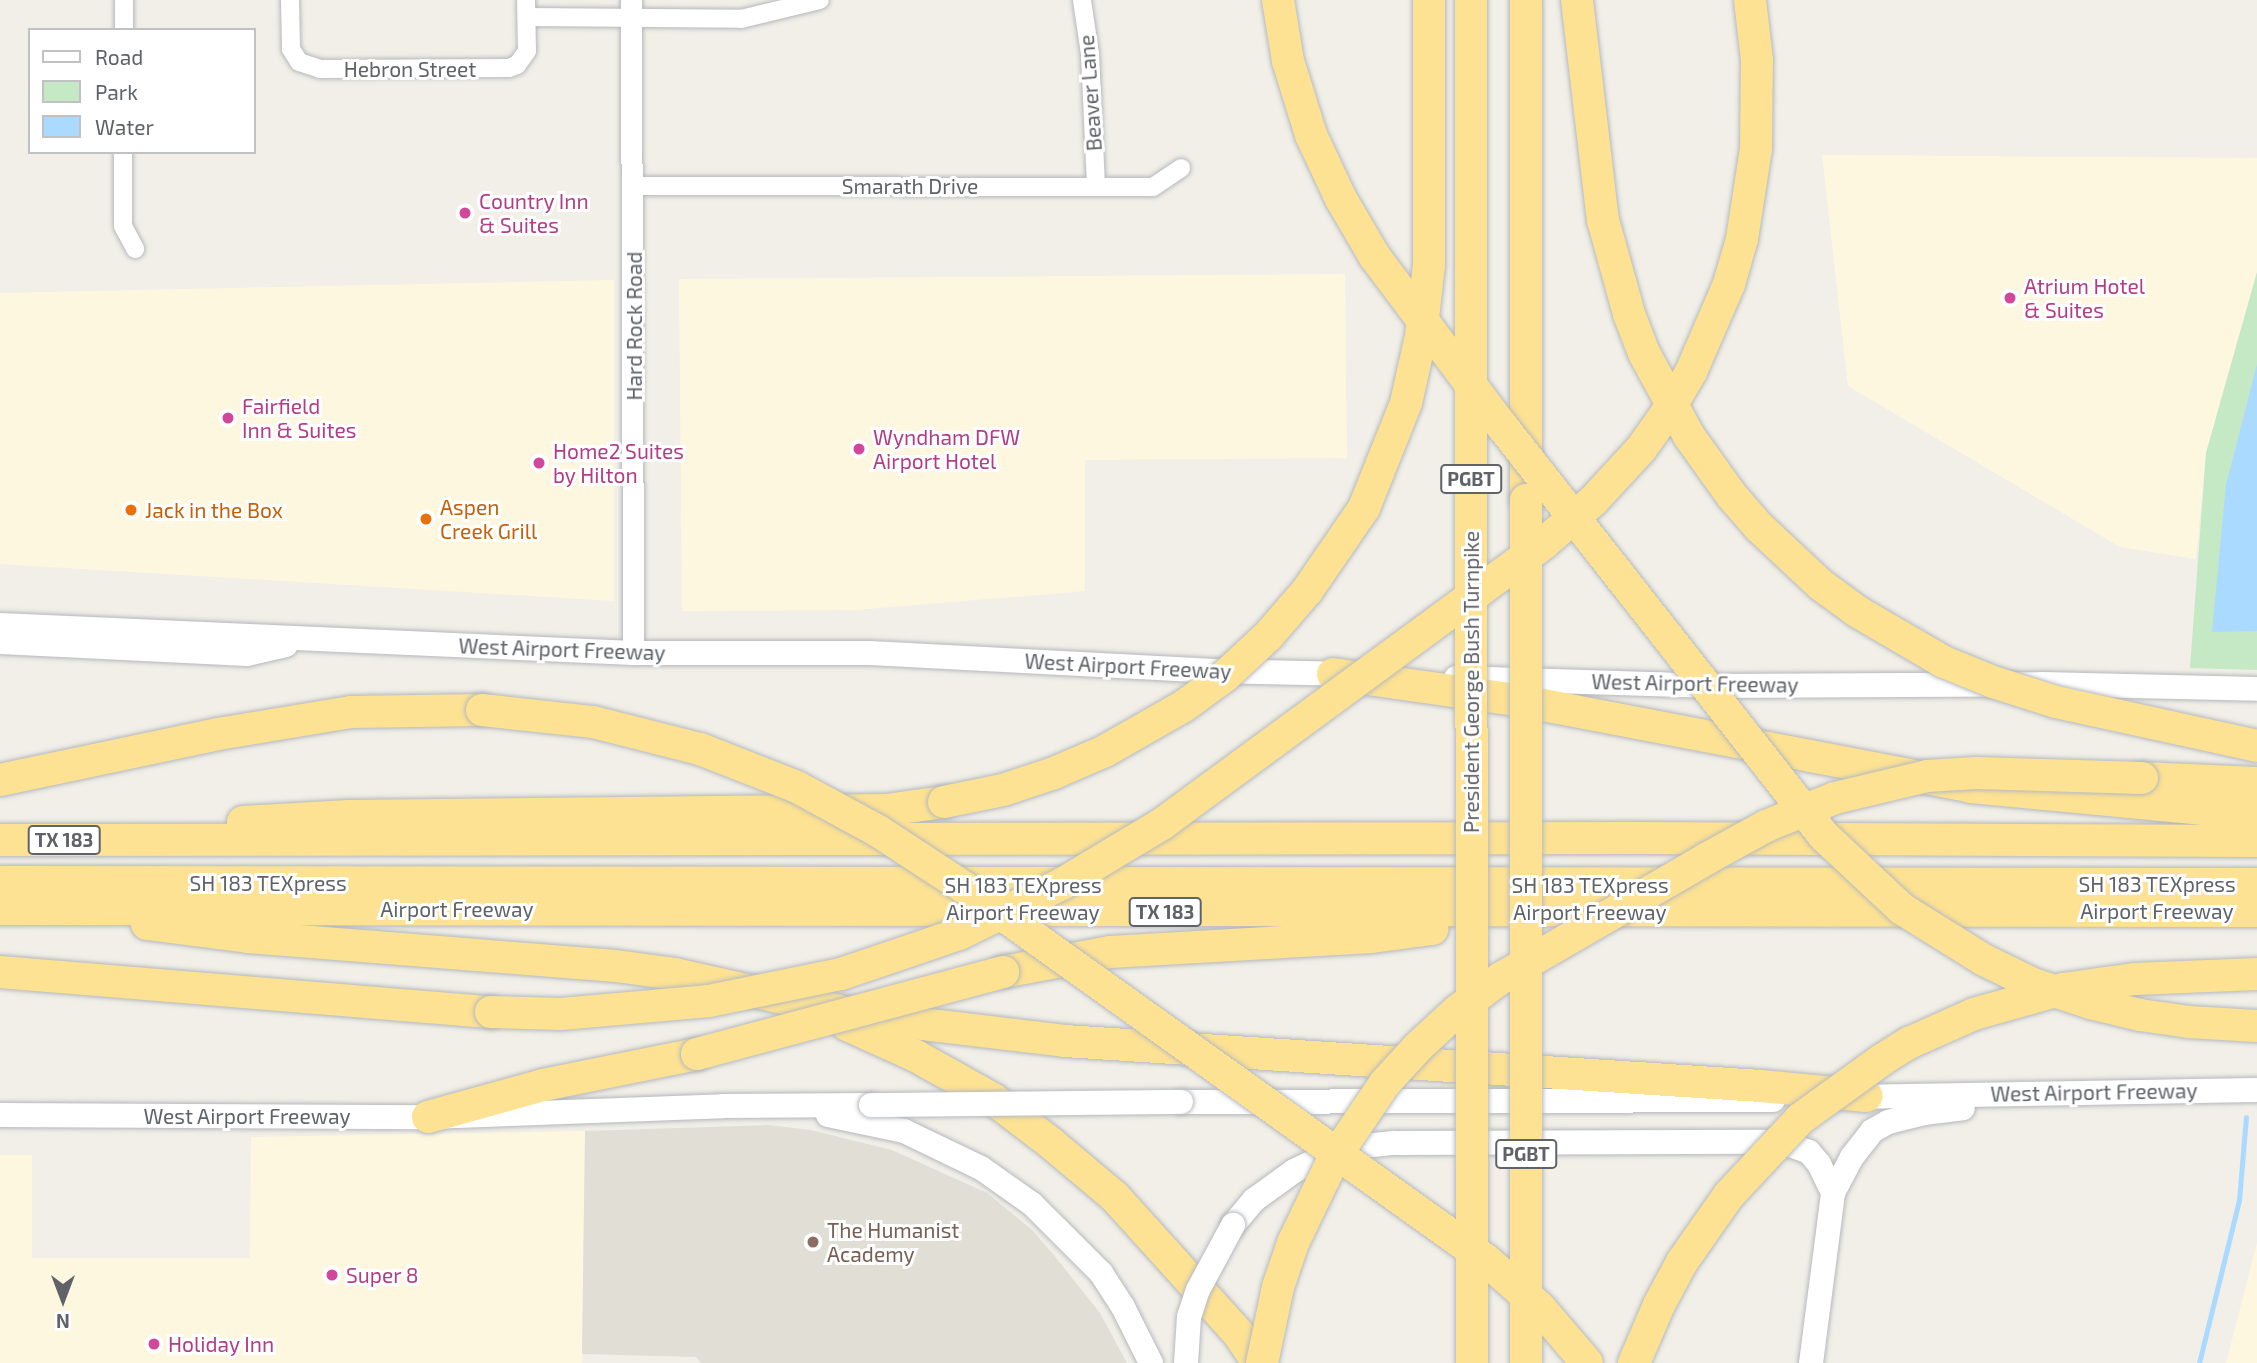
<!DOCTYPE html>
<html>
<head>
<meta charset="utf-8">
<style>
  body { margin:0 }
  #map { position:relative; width:2257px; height:1363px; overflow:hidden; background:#f1efe8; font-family:"Exo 2",sans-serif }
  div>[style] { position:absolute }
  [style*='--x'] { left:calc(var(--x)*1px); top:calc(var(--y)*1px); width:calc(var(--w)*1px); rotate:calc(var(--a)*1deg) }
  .commercial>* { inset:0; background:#fef7e0 }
  .education>* { inset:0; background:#e1ded6 }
  .green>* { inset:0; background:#c5e8c5 }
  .water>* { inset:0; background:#aadaff }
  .stream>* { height:5px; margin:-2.5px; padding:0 2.5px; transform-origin:2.5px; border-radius:2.5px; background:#aadaff }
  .roads { filter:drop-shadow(0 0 2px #b5b8bc) drop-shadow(0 0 2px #b5b8bc) }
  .minor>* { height:18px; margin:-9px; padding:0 9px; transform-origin:9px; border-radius:9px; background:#fff }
  .tertiary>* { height:21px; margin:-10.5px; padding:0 10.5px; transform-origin:10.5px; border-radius:10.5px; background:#fff }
  .secondary>* { height:24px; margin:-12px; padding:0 12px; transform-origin:12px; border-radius:12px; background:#fff }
  .motorway>* { height:32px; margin:-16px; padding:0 16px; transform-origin:16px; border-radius:16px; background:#fde293 }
  .bridges { filter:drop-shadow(0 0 2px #b6babf) drop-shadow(0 0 2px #b6babf) }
  .secondary-bridge>* { height:24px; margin:-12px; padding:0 12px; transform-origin:12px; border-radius:12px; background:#fff }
  .motorway-bridge>* { height:32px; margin:-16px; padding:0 16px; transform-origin:16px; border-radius:16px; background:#fde293 }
  .dots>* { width:19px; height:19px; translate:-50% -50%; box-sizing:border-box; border:4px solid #fff; border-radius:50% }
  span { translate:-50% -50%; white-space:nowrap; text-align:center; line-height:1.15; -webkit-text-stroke:6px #fff; paint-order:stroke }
  .shield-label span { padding:2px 5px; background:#fff; border:2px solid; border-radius:5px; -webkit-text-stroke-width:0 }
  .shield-label { font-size:19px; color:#5f6368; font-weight:700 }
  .street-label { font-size:21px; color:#5f6368 }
  .hotel-label { font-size:21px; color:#b23c85 }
  .left { translate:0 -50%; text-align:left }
  .food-label { font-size:21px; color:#c56008 }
  .education-label { font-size:21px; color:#785e54 }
  .legend { position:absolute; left:28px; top:28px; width:228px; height:126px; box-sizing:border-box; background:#fff; border:2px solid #bfc1c3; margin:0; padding:9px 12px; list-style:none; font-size:21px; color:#5f6368 }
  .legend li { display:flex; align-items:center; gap:14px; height:35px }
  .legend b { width:35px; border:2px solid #bfc1c3 }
  .north { position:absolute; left:28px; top:1265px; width:70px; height:70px; -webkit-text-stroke:5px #fff; paint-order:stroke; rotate:180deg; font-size:19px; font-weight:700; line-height:28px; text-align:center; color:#5f6368 }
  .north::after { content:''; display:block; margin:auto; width:24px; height:32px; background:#5f6368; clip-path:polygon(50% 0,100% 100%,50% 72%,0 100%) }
</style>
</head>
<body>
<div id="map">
  <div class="commercial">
    <div style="clip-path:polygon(1822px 155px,2257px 158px,2257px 272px,2206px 453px,2196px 559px,2120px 547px,1848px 386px)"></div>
    <div style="clip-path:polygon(1345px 274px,1347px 458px,1085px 460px,1085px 591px,855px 610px,682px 611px,679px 279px)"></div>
    <div style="clip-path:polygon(614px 280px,614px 601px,0 564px,0 293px)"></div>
    <div style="clip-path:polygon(585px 1131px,582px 1363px,0 1363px,0 1155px,32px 1155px,32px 1258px,250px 1258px,251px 1137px)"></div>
    <div style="clip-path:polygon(2257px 1243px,2257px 1363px,2226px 1363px)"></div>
  </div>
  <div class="education">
    <div style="clip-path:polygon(768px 1125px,811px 1130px,892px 1150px,987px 1193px,1031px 1229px,1053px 1254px,1100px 1313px,1127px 1363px,701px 1363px,696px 1357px,582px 1354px,585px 1131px)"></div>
  </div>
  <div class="green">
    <div style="clip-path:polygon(2257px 272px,2257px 670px,2190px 668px,2206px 453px)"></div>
  </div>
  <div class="water">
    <div style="clip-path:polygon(2257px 364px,2257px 631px,2212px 632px,2226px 485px)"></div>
  </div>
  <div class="stream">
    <div style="--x:2199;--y:1363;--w:168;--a:-76.2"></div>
    <div style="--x:2239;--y:1200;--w:83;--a:-85.2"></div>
  </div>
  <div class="roads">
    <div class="minor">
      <div style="--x:290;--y:0;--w:49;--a:88.8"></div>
      <div style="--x:291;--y:49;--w:15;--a:58"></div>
      <div style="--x:299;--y:62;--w:22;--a:18"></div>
      <div style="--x:320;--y:69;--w:189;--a:-0.3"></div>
      <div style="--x:509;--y:68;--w:9;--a:-21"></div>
      <div style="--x:517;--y:65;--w:17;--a:-54"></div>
      <div style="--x:527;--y:51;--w:51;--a:-91.1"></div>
      <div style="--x:1082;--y:0;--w:55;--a:81.6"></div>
      <div style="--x:1090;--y:54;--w:133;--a:87.4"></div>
      <div style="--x:527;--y:17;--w:214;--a:0.5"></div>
      <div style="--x:741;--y:19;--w:81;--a:-13.5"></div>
      <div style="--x:124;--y:30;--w:30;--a:-90"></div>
      <div style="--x:123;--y:152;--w:74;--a:90"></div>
      <div style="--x:123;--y:226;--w:26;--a:62"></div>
      <div style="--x:634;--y:186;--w:519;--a:0.11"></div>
      <div style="--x:1153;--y:187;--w:34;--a:-34"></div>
    </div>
    <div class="tertiary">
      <div style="--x:631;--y:0;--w:653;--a:89.82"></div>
    </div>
    <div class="secondary">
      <div style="--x:0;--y:625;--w:634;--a:2.53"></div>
      <div style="--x:633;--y:653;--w:237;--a:0"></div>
      <div style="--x:870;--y:653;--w:345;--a:3"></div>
      <div style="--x:1215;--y:671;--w:135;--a:1.3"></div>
      <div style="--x:0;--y:642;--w:247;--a:2.8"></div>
      <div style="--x:247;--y:654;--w:40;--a:-13"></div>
      <div style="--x:1456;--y:678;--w:258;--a:1.8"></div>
      <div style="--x:1714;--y:686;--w:328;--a:-0.3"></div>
      <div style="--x:2042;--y:684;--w:215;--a:1.3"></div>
      <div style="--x:1848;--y:1097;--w:409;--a:-1"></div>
      <div style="--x:1181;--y:1102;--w:592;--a:-0.19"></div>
      <div style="--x:0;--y:1115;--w:428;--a:0.3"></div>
      <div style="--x:428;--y:1117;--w:295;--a:-2.1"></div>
      <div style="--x:723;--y:1106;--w:148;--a:-0.4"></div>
      <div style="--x:828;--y:1115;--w:78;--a:11.9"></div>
      <div style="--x:904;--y:1131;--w:85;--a:25.7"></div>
      <div style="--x:981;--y:1168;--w:62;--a:35.2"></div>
      <div style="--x:1032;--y:1204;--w:98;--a:45"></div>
      <div style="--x:1101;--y:1273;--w:40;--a:57.1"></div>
      <div style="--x:1123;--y:1307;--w:63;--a:63.4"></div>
      <div style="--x:1233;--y:1225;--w:33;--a:-50"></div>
      <div style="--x:1254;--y:1200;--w:49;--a:-35.9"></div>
      <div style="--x:1294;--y:1171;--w:32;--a:-26"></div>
      <div style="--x:1323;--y:1157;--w:42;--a:-15"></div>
      <div style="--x:1364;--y:1146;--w:30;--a:-6"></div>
      <div style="--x:1394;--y:1143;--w:372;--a:-0.2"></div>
      <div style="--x:1766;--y:1142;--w:24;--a:7"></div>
      <div style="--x:1790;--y:1145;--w:20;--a:20"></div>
      <div style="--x:1809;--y:1152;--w:16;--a:50"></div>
      <div style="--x:1819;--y:1164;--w:32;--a:64"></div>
      <div style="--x:1811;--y:1363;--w:171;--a:-82.6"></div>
      <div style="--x:1833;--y:1193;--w:41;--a:-62.2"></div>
      <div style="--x:1852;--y:1157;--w:33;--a:-52"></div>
      <div style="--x:1872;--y:1131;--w:18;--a:-29"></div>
      <div style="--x:1888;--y:1122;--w:37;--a:-14"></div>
      <div style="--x:1924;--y:1113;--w:39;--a:-7"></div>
    </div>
    <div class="motorway">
      <div style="--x:1526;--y:0;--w:500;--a:90"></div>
      <div style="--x:1333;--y:674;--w:191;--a:8.1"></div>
      <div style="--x:1522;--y:701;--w:457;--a:10.8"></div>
      <div style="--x:1971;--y:787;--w:287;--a:5.4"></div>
      <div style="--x:2142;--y:778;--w:115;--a:2.5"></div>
      <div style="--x:0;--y:780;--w:223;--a:-11.9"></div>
      <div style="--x:218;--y:734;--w:135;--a:-9.4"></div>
      <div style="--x:351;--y:712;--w:131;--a:-0.9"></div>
      <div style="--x:243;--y:822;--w:106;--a:-3.2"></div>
      <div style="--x:349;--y:816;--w:537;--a:-0.64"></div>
      <div style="--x:886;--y:810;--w:59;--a:-7.9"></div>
      <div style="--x:0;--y:840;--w:1634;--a:-0.07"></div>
      <div style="--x:1634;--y:838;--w:623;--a:0.28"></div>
      <div style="--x:0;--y:882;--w:2257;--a:0.05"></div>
      <div style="--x:0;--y:909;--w:2257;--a:0.05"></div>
      <div style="--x:147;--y:924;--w:102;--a:7.3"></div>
      <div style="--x:248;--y:937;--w:369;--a:4.5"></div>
      <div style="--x:616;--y:966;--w:60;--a:7.7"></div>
      <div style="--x:675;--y:974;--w:202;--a:12.6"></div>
      <div style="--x:872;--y:1018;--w:194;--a:6.8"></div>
      <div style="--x:1065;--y:1041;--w:697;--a:3.7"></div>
      <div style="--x:1761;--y:1086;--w:106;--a:5.4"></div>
      <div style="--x:0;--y:972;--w:493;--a:4.7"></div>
      <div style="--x:1003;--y:972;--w:109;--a:-10.6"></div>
      <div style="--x:1110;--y:952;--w:262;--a:-3.3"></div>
      <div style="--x:1372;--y:937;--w:61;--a:-7.6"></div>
      <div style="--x:847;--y:1025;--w:76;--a:24.2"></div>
      <div style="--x:916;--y:1056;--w:88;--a:29.2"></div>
      <div style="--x:993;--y:1099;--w:74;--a:37.3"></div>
      <div style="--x:1052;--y:1144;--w:82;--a:40.1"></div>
      <div style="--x:1115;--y:1197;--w:183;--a:47.9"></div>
      <div style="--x:1238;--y:1333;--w:36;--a:56"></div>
      <div style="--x:428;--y:1117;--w:119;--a:-15.5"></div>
      <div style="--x:543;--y:1085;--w:157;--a:-11.4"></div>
    </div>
  </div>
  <div class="bridges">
    <div class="secondary-bridge">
      <div style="--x:871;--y:1105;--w:310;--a:-0.6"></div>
      <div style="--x:1186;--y:1363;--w:46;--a:-86.3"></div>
      <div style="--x:1189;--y:1317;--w:28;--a:-72"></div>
      <div style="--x:1198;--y:1290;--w:74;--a:-61.7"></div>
    </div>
    <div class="motorway-bridge">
      <div style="--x:1278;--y:0;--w:62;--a:80.7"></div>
      <div style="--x:1288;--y:61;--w:77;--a:72.7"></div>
      <div style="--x:1311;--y:135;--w:71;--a:64.9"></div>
      <div style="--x:1341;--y:199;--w:67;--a:59.6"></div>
      <div style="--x:1375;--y:257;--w:211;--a:53.1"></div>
      <div style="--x:1502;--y:426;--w:521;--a:51.86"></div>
      <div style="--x:1824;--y:836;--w:107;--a:43.1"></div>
      <div style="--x:1902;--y:909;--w:97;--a:31.9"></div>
      <div style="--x:1984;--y:960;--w:55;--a:26.1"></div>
      <div style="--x:2033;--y:984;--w:60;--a:18.4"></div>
      <div style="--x:2090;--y:1003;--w:51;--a:13.5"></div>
      <div style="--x:2140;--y:1015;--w:49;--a:8.1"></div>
      <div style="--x:2189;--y:1022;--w:68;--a:3.4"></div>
      <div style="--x:1471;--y:0;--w:1363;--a:89.96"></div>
      <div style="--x:1577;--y:0;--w:222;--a:83.3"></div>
      <div style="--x:1603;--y:220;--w:98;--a:74.5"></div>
      <div style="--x:1629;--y:314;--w:42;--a:69"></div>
      <div style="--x:1644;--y:353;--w:94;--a:61.5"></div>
      <div style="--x:1689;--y:436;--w:74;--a:54.4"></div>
      <div style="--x:1732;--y:496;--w:41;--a:48.9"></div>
      <div style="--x:1759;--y:527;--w:85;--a:43.1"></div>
      <div style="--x:1821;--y:585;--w:46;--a:36.1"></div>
      <div style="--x:1858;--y:612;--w:99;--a:30.2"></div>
      <div style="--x:1944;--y:662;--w:53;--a:22.2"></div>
      <div style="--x:1993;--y:682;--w:66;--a:17.6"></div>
      <div style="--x:2056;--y:702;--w:206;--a:12.3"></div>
      <div style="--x:1526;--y:500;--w:863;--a:90"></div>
      <div style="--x:482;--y:710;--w:112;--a:6.2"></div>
      <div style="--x:593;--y:722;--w:110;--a:14.2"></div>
      <div style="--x:700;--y:749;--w:104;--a:21.4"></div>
      <div style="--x:797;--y:787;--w:92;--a:28.5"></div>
      <div style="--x:878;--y:831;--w:108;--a:33.2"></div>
      <div style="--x:968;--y:890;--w:637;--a:35.54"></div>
      <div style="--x:1486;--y:1260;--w:72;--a:41.6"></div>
      <div style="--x:1540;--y:1308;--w:72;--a:49.5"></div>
      <div style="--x:944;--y:802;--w:60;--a:-11.5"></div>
      <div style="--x:1003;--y:790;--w:54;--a:-18.4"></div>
      <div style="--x:1054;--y:773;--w:56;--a:-23.3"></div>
      <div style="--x:1105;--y:751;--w:91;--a:-29.7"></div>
      <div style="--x:1184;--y:706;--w:51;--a:-36.2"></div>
      <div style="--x:1225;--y:676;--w:59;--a:-42.9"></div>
      <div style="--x:1268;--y:636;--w:60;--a:-49.1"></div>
      <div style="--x:1307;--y:591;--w:101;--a:-55.5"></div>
      <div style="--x:1364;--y:508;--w:113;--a:-68.2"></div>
      <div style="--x:1406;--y:403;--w:69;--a:-77.4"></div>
      <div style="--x:1421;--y:336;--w:71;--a:-83.6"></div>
      <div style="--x:1429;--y:265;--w:265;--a:-90"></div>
      <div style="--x:491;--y:1012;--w:70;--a:1.6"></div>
      <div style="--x:561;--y:1014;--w:149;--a:-5"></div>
      <div style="--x:709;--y:1001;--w:135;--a:-11.6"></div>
      <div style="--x:841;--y:974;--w:125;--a:-18.7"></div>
      <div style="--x:959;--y:934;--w:114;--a:-25.9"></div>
      <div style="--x:1062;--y:884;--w:117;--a:-31"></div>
      <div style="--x:1162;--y:824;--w:474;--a:-36.3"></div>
      <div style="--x:1544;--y:543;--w:65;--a:-40.6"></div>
      <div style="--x:1593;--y:501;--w:71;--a:-47.3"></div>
      <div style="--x:1641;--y:449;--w:43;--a:-54.5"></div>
      <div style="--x:1666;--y:414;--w:49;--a:-59.2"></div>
      <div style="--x:1691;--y:372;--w:96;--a:-66.6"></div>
      <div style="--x:1729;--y:284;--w:47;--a:-73.9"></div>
      <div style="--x:1742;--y:239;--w:91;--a:-81.2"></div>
      <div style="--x:1756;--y:149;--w:89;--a:-89.4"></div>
      <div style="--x:1757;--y:60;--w:60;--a:-96.7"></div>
      <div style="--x:697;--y:1054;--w:317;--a:-15"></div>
      <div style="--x:1262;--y:1363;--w:78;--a:-78.1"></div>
      <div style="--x:1278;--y:1287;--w:46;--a:-71.2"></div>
      <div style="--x:1293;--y:1243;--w:92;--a:-64.3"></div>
      <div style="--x:1333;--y:1160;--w:93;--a:-56"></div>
      <div style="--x:1385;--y:1083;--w:49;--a:-47.5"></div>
      <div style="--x:1418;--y:1047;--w:53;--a:-42.7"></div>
      <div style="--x:1457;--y:1011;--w:55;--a:-36.9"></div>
      <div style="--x:1501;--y:978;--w:237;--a:-30.1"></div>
      <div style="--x:1706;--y:859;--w:68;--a:-28.8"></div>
      <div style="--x:1766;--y:826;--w:74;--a:-22.1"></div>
      <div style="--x:1835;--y:798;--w:95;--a:-13.4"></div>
      <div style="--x:1927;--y:776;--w:49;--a:-3.5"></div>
      <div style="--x:1976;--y:773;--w:166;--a:1.7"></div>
      <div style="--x:1634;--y:1363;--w:63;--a:-66.7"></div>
      <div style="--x:1659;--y:1305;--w:49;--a:-61.9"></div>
      <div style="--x:1682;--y:1262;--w:82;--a:-55"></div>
      <div style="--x:1729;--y:1195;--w:104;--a:-46.9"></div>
      <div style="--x:1800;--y:1119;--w:102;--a:-35.9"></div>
      <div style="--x:1883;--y:1059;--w:31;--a:-32"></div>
      <div style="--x:1909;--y:1043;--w:71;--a:-24"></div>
      <div style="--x:1974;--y:1014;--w:92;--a:-15.7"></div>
      <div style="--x:2063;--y:989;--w:73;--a:-7.9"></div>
      <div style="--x:2135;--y:979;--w:122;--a:-2.3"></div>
    </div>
  </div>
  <div class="dots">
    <div style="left:465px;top:213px;background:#d1479c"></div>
    <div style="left:2010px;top:298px;background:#d1479c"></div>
    <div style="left:228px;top:418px;background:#d1479c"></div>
    <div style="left:859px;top:449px;background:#d1479c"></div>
    <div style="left:539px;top:463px;background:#d1479c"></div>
    <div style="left:131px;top:510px;background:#e8710a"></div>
    <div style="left:426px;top:519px;background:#e8710a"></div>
    <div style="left:813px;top:1242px;background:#8d6e63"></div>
    <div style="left:332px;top:1275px;background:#d1479c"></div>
    <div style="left:154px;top:1344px;background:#d1479c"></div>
  </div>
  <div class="shield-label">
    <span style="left:1471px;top:479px">PGBT</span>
    <span style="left:64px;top:840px">TX 183</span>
    <span style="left:1165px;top:912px">TX 183</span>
    <span style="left:1526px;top:1154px">PGBT</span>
  </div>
  <div class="street-label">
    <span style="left:410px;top:69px">Hebron Street</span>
    <span style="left:1090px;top:93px;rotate:-94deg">Beaver Lane</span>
    <span style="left:910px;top:186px">Smarath Drive</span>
    <span style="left:634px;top:326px;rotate:-90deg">Hard Rock Road</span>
    <span style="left:562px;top:649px;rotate:2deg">West Airport Freeway</span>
    <span style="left:1128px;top:666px;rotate:3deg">West Airport Freeway</span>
    <span style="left:1471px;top:682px;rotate:-90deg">President George Bush Turnpike</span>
    <span style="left:1695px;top:683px;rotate:1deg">West Airport Freeway</span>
    <span style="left:268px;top:883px">SH 183 TEXpress</span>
    <span style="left:2157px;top:884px">SH 183 TEXpress</span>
    <span style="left:1023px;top:885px">SH 183 TEXpress</span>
    <span style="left:1590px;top:885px">SH 183 TEXpress</span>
    <span style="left:457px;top:909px">Airport Freeway</span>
    <span style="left:2157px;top:911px">Airport Freeway</span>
    <span style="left:1023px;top:912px">Airport Freeway</span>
    <span style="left:1590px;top:912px">Airport Freeway</span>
    <span style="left:2094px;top:1092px;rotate:-1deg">West Airport Freeway</span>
    <span style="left:247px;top:1116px">West Airport Freeway</span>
  </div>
  <div class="hotel-label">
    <span class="left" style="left:479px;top:213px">Country Inn<br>&amp; Suites</span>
    <span class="left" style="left:2024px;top:298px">Atrium Hotel<br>&amp; Suites</span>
    <span class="left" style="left:242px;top:418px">Fairfield<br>Inn &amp; Suites</span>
    <span class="left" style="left:873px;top:449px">Wyndham DFW<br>Airport Hotel</span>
    <span class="left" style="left:553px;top:463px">Home2 Suites<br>by Hilton</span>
    <span class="left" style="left:346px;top:1275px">Super 8</span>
    <span class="left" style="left:168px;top:1344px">Holiday Inn</span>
  </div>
  <div class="food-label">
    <span class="left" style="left:440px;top:519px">Aspen<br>Creek Grill</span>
    <span class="left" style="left:145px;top:510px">Jack in the Box</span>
  </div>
  <div class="education-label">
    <span class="left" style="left:827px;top:1242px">The Humanist<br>Academy</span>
  </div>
  <ul class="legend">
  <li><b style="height:9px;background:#fff"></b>Road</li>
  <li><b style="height:19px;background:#c5e8c5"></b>Park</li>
  <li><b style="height:19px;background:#aadaff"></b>Water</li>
  </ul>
  <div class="north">N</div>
</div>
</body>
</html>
